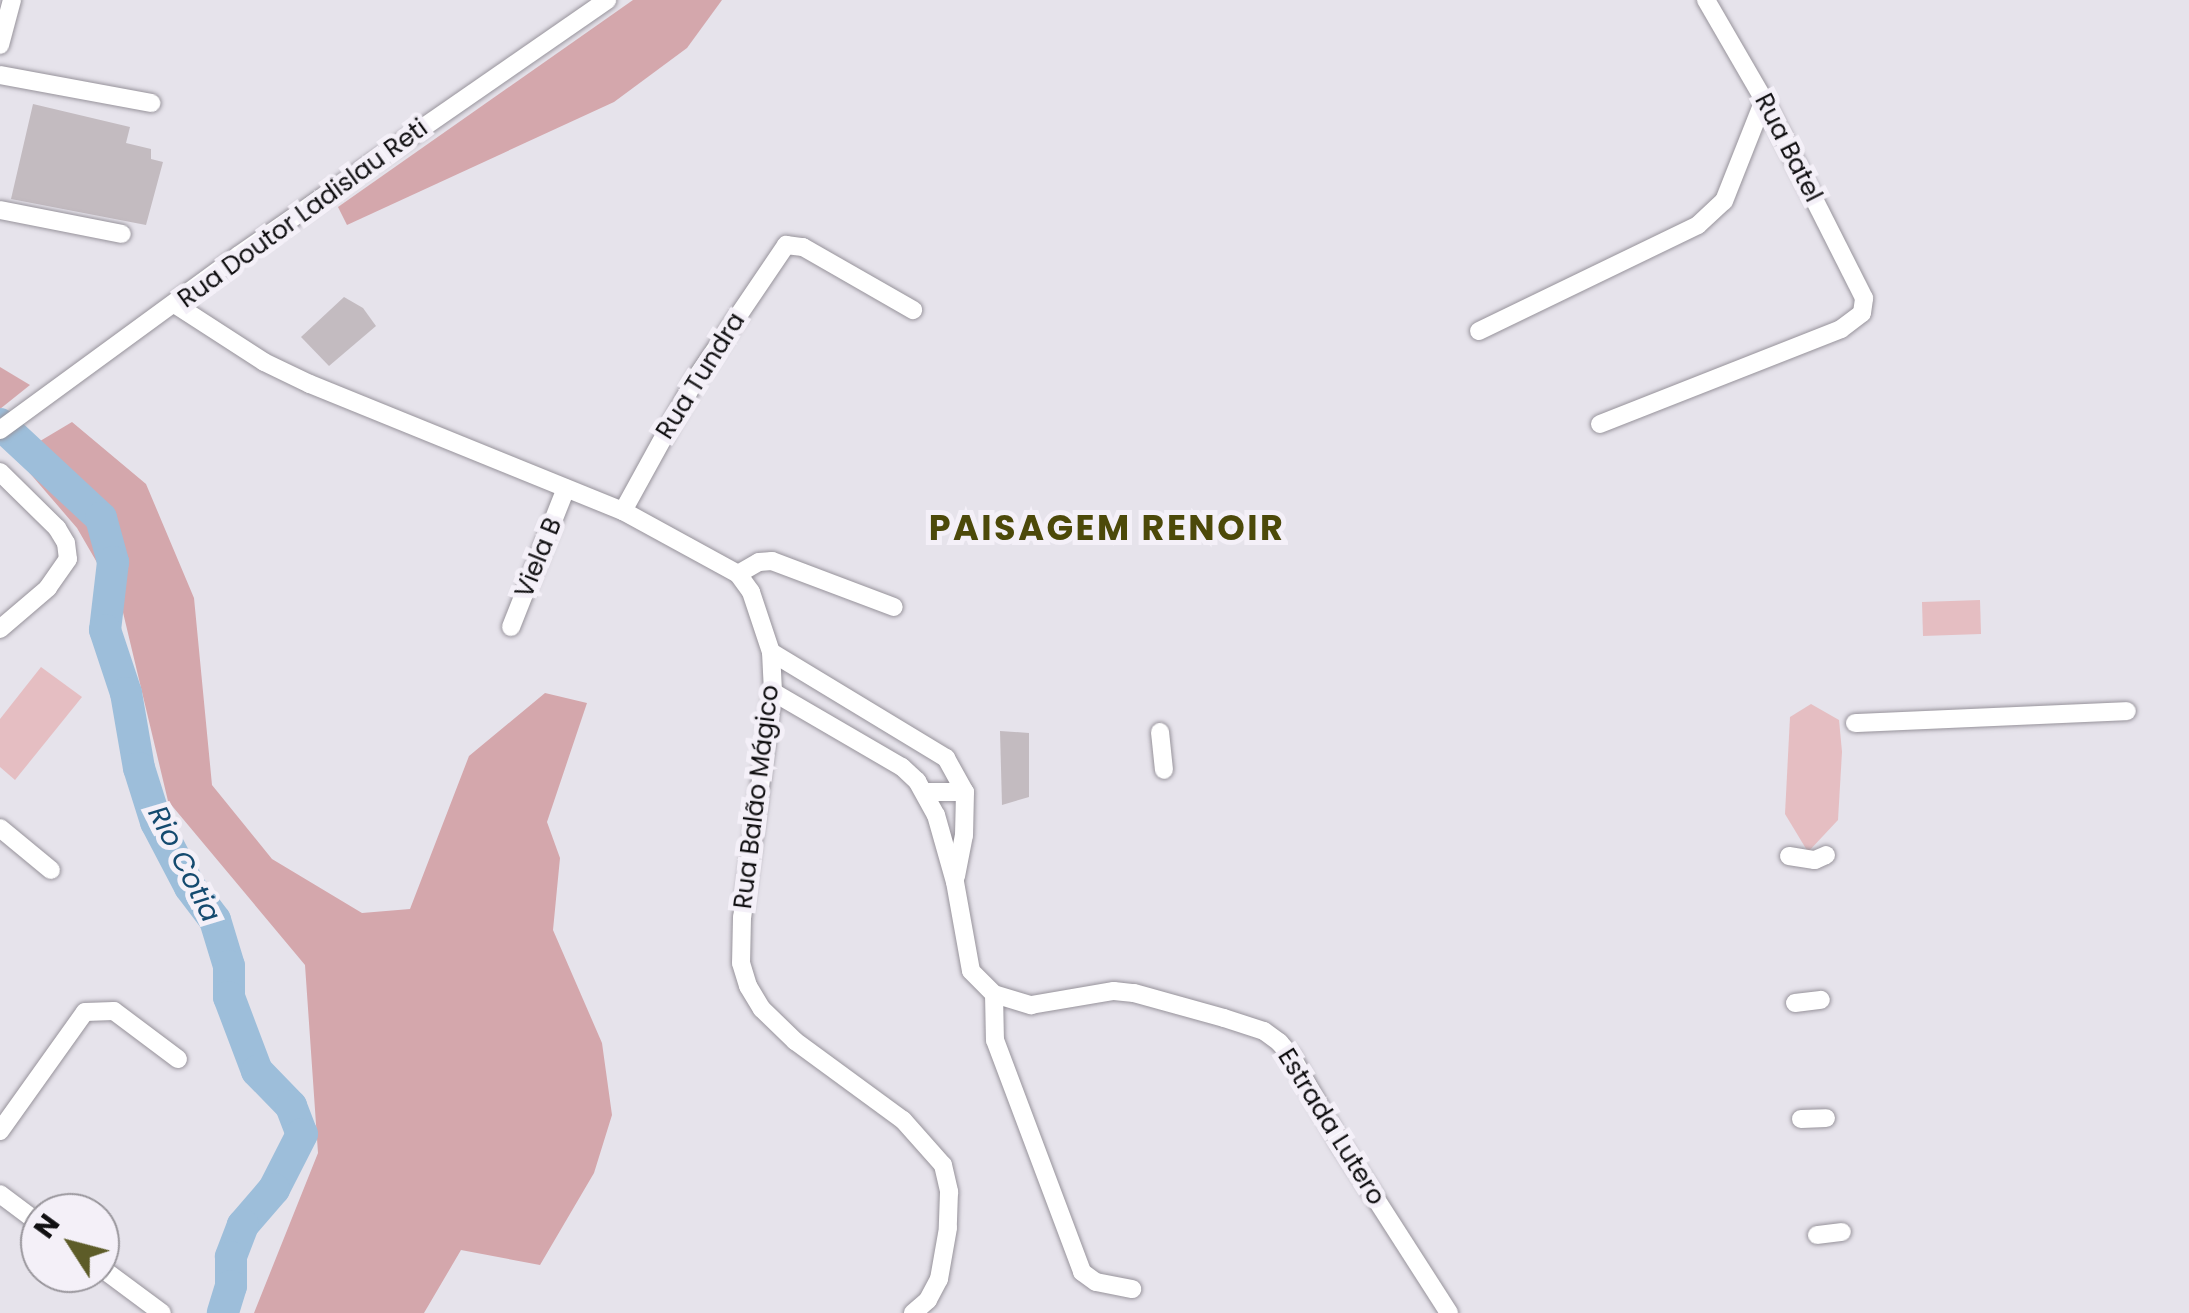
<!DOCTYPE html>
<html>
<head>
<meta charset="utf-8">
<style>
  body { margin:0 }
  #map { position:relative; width:2189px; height:1313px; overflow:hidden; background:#e6e3eb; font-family:Poppins,sans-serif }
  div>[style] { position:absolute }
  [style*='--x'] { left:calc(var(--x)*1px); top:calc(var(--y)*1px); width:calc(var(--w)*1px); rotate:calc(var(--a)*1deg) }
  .green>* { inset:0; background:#e5bec2 }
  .forest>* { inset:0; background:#d4a7ac }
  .river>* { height:32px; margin:-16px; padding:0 16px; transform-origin:16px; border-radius:16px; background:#9dbeda }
  .building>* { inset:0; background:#c3bbc0 }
  .roads { filter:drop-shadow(0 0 2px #97939b) drop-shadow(0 0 2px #97939b) }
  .minor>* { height:18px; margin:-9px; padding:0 9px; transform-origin:9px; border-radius:9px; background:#fff }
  span { translate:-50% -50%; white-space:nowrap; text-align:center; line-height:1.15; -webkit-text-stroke:10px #f4f0f8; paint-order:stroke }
  .street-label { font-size:25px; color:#111012 }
  .water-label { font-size:28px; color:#144a6f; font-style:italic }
  .district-label { font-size:35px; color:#4c4909; font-weight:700; letter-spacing:2.5px }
  .north { position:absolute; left:20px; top:1193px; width:100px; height:100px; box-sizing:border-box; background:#f4f0f8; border:2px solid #99969c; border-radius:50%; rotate:306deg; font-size:28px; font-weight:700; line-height:40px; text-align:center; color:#111012 }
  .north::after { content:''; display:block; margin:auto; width:35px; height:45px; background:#5d5c28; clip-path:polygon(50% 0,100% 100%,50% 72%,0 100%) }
</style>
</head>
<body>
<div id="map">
  <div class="green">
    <div style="clip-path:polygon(1980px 600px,1981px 634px,1923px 636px,1922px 602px)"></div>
    <div style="clip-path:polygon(41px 667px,82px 697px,15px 780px,0 767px,0 719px)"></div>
    <div style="clip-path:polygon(1811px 704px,1839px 720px,1842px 752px,1838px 820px,1808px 852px,1785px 814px,1790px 717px)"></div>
  </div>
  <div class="forest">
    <div style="clip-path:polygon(633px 0,722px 0,687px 48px,614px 102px,347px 225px,338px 207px)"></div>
    <div style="clip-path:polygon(0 367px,30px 385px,0 409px)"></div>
    <div style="clip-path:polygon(72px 422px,146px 484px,194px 598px,212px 785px,272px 859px,362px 913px,410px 909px,469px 756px,545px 693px,587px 703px,547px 822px,560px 858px,553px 930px,602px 1043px,612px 1115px,594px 1173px,540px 1265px,461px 1250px,424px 1313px,254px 1313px,318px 1153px,305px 965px,168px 801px,121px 604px,77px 528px,15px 456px)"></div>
  </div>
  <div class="river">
    <div style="--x:0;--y:424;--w:138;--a:42.9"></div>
    <div style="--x:101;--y:518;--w:46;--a:74.7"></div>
    <div style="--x:113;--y:562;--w:68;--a:96.7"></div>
    <div style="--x:105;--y:630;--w:66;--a:71.6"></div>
    <div style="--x:126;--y:693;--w:76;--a:80.2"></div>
    <div style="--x:139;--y:768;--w:57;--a:72.5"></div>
    <div style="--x:156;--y:822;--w:73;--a:62.4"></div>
    <div style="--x:190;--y:887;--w:41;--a:52.9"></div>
    <div style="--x:215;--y:920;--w:48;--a:73.1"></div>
    <div style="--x:229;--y:966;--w:31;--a:90"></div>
    <div style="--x:229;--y:997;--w:79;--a:69.3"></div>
    <div style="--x:257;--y:1071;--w:49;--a:45.8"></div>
    <div style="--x:291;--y:1106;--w:30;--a:69"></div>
    <div style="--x:302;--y:1134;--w:62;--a:117"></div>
    <div style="--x:274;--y:1189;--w:48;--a:130.7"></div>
    <div style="--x:243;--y:1225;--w:34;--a:111"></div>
    <div style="--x:231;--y:1257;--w:29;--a:90"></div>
    <div style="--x:231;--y:1286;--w:28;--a:107"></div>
  </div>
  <div class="building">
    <div style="clip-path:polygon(33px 104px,130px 127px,126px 143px,151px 149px,151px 159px,163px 162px,146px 225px,11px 199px)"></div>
    <div style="clip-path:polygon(344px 297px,363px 308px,376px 326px,329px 366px,301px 337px)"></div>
    <div style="clip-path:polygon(1000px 731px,1029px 733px,1029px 797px,1002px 805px)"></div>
  </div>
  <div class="roads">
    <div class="minor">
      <div style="--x:0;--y:45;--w:47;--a:-75.1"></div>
      <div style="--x:0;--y:75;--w:154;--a:10.5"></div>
      <div style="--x:0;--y:210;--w:124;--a:11.1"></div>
      <div style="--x:176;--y:305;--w:105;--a:32.9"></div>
      <div style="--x:264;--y:362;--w:51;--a:25.6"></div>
      <div style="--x:310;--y:384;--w:338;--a:22.1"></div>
      <div style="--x:623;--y:511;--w:131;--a:28.7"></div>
      <div style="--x:738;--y:574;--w:22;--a:54"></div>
      <div style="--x:751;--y:592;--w:63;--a:71.6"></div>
      <div style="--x:771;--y:652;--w:40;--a:87.1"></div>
      <div style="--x:773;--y:692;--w:227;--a:97.8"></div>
      <div style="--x:742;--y:917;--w:46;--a:91.2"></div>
      <div style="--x:741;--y:963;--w:24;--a:73"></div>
      <div style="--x:748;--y:986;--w:27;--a:59"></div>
      <div style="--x:762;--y:1009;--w:46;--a:44.1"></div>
      <div style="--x:795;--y:1041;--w:134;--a:36.2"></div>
      <div style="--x:903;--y:1120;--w:60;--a:48.4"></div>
      <div style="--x:943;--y:1165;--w:28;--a:77"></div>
      <div style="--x:949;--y:1192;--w:36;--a:92"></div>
      <div style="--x:948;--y:1228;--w:52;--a:100"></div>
      <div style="--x:939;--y:1279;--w:24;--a:118"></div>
      <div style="--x:928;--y:1300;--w:20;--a:139"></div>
      <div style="--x:1479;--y:331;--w:243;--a:-25.8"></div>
      <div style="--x:1698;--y:225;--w:35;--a:-43"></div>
      <div style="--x:1724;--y:201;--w:109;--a:-68.4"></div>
      <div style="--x:1600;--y:424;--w:259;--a:-21.5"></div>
      <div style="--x:1841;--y:329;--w:26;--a:-37"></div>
      <div style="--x:1862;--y:313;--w:15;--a:-82"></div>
      <div style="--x:1864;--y:298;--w:222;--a:-116.8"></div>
      <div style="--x:1764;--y:100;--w:116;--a:-120.1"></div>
      <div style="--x:0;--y:430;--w:296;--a:-36.2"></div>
      <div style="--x:239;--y:255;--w:448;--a:-34.7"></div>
      <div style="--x:0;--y:472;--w:80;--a:44.5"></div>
      <div style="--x:57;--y:528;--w:17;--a:59"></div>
      <div style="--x:66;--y:543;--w:16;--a:83"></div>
      <div style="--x:68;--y:559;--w:35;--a:125"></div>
      <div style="--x:48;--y:588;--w:63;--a:139.5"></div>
      <div style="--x:623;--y:511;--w:152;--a:-61.2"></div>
      <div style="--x:696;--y:378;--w:161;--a:-55.9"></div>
      <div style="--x:786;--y:245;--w:17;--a:7"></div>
      <div style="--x:803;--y:247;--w:127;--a:29.8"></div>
      <div style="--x:738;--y:574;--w:24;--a:-30"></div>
      <div style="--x:759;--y:562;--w:13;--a:-4"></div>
      <div style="--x:772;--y:561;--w:130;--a:20.7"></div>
      <div style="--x:511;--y:627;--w:149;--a:-68.4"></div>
      <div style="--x:771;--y:652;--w:205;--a:31.2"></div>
      <div style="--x:946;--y:758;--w:39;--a:61"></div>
      <div style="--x:965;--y:792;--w:43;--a:91.3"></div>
      <div style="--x:964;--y:835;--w:42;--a:101"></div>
      <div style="--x:773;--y:692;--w:149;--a:30.2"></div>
      <div style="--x:902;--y:767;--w:21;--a:43"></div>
      <div style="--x:917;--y:781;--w:39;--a:61"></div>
      <div style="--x:936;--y:815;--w:70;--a:74.2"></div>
      <div style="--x:955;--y:882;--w:90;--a:79.8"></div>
      <div style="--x:971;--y:971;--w:33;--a:45"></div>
      <div style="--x:994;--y:994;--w:39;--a:17"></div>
      <div style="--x:1031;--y:1005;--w:84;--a:-9.6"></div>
      <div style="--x:1114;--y:991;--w:20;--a:6"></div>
      <div style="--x:1134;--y:993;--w:93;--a:15.5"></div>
      <div style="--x:1224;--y:1018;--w:42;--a:18"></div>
      <div style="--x:1264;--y:1031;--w:19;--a:36"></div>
      <div style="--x:1279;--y:1042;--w:20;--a:49"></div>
      <div style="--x:1292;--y:1057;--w:98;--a:60.8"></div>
      <div style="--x:1340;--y:1143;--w:202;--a:57.3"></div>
      <div style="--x:1855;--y:723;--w:272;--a:-2.5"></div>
      <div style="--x:1160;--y:732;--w:38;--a:84"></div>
      <div style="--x:924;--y:792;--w:41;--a:0"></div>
      <div style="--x:0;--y:828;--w:66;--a:39.5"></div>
      <div style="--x:1789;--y:856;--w:26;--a:9"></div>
      <div style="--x:1815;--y:860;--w:12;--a:-24"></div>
      <div style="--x:994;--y:994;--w:46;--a:88.8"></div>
      <div style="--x:995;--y:1040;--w:248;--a:69.4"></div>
      <div style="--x:1082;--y:1272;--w:17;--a:36"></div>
      <div style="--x:1096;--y:1282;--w:37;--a:11"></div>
      <div style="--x:1795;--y:1003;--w:26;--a:-7"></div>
      <div style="--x:1801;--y:1119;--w:25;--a:-2"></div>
      <div style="--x:0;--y:1131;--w:146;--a:-54.5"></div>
      <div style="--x:85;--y:1012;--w:29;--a:-2"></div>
      <div style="--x:114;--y:1011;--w:80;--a:36.9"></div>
      <div style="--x:0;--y:1194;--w:50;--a:36.9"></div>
      <div style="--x:1817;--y:1235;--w:25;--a:-7"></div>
      <div style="--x:100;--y:1267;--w:77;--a:36.6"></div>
    </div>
  </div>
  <div class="street-label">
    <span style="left:1788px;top:148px;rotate:63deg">Rua Batel</span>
    <span style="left:303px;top:214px;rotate:-36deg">Rua Doutor Ladislau Reti</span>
    <span style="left:701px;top:376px;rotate:-58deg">Rua Tundra</span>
    <span style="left:539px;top:558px;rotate:-68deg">Viela B</span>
    <span style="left:757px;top:797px;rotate:-83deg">Rua Balão Mágico</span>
    <span style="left:1331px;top:1127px;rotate:58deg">Estrada Lutero</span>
  </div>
  <div class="water-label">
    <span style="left:184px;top:864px;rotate:63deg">Rio Cotia</span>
  </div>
  <div class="district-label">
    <span style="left:1107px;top:528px">PAISAGEM RENOIR</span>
  </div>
  <div class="north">N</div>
</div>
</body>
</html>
